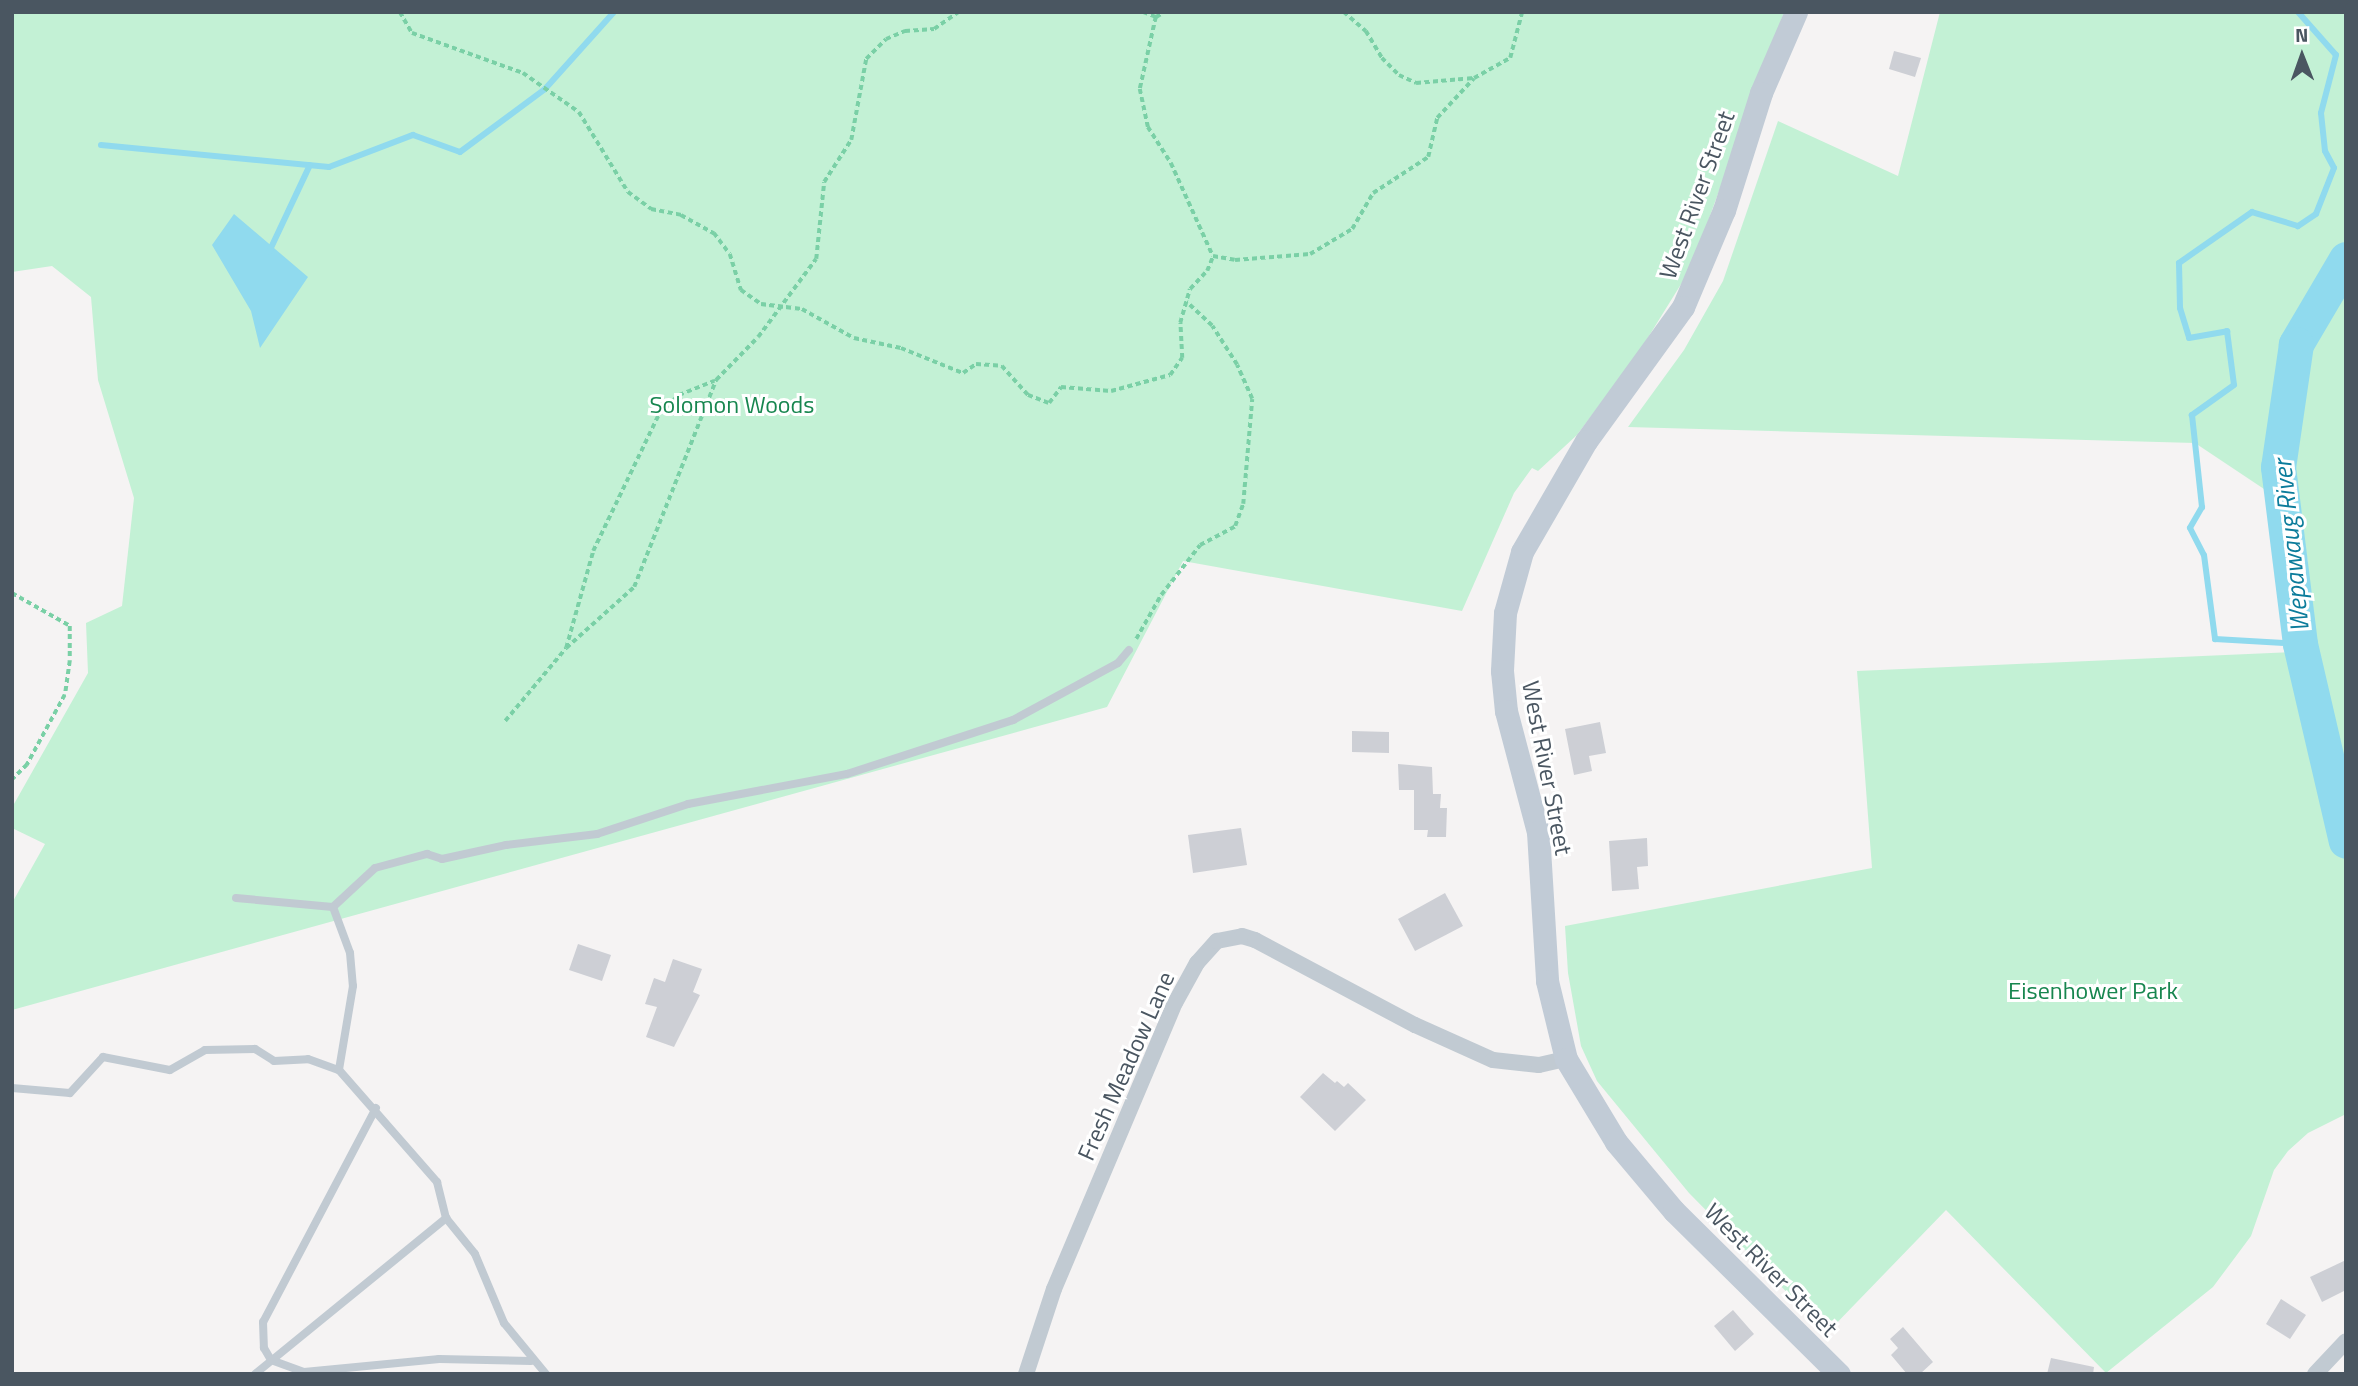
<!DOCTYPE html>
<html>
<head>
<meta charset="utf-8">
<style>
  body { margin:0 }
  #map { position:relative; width:2358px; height:1386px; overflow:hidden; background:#f5f3f3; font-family:"Titillium Web",sans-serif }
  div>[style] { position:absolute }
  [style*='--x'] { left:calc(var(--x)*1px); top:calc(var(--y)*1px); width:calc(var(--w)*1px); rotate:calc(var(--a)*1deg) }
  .green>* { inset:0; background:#c3f1d5 }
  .water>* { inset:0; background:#90daee }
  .stream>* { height:6px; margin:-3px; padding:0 3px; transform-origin:3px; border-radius:3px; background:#90daee }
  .river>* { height:35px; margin:-17.5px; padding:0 17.5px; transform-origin:17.5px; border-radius:17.5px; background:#90daee }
  .building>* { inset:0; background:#cdcfd5 }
  .path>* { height:3.5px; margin-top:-1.75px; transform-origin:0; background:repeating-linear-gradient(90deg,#7ad0a6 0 5px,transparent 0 8.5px) }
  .lane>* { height:8px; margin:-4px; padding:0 4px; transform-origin:4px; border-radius:4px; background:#c1cad2 }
  .street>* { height:16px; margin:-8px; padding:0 8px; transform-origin:8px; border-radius:8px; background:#c1cad2 }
  .secondary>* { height:23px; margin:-11.5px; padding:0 11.5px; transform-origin:11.5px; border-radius:11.5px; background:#c1cbd6 }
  span { translate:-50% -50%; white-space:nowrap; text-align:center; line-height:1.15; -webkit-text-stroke:6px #fff; paint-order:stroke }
  .street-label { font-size:24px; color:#4a5661 }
  .park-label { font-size:24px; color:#17864f }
  .water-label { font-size:26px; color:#0c7c9b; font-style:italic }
  .frame { position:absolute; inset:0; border:14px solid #4a5661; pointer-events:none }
  .north { position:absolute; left:2267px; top:21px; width:70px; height:70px; -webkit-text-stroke:5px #fff; paint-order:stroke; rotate:359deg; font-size:19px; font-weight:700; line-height:28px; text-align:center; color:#4a5661 }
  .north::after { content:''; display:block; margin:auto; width:24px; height:32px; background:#4a5661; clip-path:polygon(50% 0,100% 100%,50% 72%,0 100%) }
</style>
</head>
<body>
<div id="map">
  <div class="green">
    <div style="clip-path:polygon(12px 12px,1784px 12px,1691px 268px,1639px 352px,1577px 435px,1538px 471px,1532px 468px,1514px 493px,1462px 611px,1183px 561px,1107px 707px,12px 1010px,12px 903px,45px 844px,12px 828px,14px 804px,88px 673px,86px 623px,122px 606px,134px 498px,98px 380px,91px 297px,52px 266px,12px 272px)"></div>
    <div style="clip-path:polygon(1940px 12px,2346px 12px,2346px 1114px,2308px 1133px,2288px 1151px,2274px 1170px,2251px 1236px,2213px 1287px,2106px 1373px,1946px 1210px,1827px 1333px,1689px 1193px,1597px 1081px,1581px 1046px,1568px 973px,1565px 926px,1872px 868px,1857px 671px,2296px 652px,2292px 617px,2308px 563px,2302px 527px,2285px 503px,2195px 443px,1628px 427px,1684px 350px,1723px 281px,1778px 121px,1898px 176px)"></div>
  </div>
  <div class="water">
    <div style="clip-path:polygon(234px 214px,308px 277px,260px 348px,251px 311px,212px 245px)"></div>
  </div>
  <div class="stream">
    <div style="--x:2298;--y:12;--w:57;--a:48.5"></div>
    <div style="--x:2336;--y:55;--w:60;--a:104.5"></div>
    <div style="--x:2321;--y:113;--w:38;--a:84"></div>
    <div style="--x:2325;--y:151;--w:19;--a:62"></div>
    <div style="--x:2334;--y:168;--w:49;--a:111.4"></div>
    <div style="--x:2316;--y:214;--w:22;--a:146"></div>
    <div style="--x:2298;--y:226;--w:48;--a:-163.1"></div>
    <div style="--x:2252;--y:212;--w:89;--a:145.1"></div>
    <div style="--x:2179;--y:263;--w:45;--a:88.7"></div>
    <div style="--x:2180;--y:308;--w:31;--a:73"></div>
    <div style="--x:2189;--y:338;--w:39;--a:-10"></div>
    <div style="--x:2227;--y:331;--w:54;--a:82.6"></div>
    <div style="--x:2234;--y:385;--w:52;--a:144.5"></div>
    <div style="--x:2192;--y:415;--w:93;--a:83.8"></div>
    <div style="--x:2202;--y:507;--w:24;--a:120"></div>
    <div style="--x:2190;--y:528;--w:30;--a:63"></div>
    <div style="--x:2204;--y:555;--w:85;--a:82.5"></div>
    <div style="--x:2215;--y:639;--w:85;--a:3.4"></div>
    <div style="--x:101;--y:145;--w:229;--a:5.5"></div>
    <div style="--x:329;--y:167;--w:90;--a:-20.9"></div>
    <div style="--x:413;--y:135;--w:50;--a:19.9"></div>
    <div style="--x:460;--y:152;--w:106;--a:-36.5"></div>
    <div style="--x:545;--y:89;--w:103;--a:-48.1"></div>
    <div style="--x:269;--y:252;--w:96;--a:-64.8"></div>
  </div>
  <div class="river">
    <div style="--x:2346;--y:259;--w:99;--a:120.5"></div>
    <div style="--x:2296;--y:344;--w:124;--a:98.3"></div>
    <div style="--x:2278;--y:467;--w:178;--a:82.9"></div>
    <div style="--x:2300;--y:644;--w:202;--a:76.9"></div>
  </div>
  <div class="building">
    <div style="clip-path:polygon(1894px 51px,1921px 58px,1915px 77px,1889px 69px)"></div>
    <div style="clip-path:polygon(1600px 722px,1606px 753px,1589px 756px,1592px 771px,1574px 775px,1565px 729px)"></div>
    <div style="clip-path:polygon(1352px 731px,1389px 732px,1389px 753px,1352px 752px)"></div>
    <div style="clip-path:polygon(1398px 764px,1432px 767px,1433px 794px,1441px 794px,1440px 808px,1447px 808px,1446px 837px,1427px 837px,1428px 830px,1414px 830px,1414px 790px,1399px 790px)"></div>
    <div style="clip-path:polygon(1241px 828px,1247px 865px,1193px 873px,1188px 835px)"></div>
    <div style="clip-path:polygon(1647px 838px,1648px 866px,1637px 867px,1639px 889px,1612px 891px,1609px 841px)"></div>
    <div style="clip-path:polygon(1445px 893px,1463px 926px,1415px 951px,1398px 919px)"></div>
    <div style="clip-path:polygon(578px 944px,611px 955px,602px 981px,569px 970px)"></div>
    <div style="clip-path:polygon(673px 959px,702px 969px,693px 992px,700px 995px,674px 1047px,646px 1037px,657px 1007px,645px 1004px,654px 978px,665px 982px)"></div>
    <div style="clip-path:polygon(1323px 1073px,1335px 1083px,1337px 1081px,1344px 1087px,1348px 1083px,1366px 1100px,1335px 1131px,1300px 1097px)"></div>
    <div style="clip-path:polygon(2346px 1260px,2346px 1290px,2322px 1302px,2310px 1277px)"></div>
    <div style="clip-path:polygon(2281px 1299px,2306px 1315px,2290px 1339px,2266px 1324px)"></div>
    <div style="clip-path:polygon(1733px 1310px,1754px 1334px,1735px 1351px,1714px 1326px)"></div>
    <div style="clip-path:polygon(1903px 1327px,1933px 1362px,1920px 1374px,1907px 1374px,1891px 1355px,1898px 1348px,1890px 1339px)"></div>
    <div style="clip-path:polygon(2051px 1358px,2094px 1367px,2093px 1374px,2047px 1374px)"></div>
  </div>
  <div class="path">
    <div style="--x:400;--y:12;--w:24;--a:60"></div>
    <div style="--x:412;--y:33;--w:118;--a:19.8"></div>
    <div style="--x:523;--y:73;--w:68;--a:34.9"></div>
    <div style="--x:579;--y:112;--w:94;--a:58.5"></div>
    <div style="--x:628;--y:192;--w:29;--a:36"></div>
    <div style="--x:651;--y:209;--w:31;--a:11"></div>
    <div style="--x:681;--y:215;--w:38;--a:29"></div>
    <div style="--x:714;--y:233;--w:26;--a:53"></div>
    <div style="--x:730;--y:254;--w:38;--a:73"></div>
    <div style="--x:741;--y:290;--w:24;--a:35"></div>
    <div style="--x:761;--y:304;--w:41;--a:7"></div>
    <div style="--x:802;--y:309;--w:60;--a:29.1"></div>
    <div style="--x:854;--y:338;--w:48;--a:12"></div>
    <div style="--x:901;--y:348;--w:67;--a:22"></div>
    <div style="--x:963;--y:373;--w:16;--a:-35"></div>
    <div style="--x:976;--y:364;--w:26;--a:4"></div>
    <div style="--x:1002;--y:366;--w:39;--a:48"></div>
    <div style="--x:1028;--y:395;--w:22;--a:21"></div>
    <div style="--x:1049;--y:403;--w:20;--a:-53"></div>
    <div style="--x:1061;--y:387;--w:50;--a:4.6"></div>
    <div style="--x:1111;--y:391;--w:61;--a:-15.2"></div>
    <div style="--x:1170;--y:375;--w:21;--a:-55"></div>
    <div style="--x:1182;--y:358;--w:35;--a:-93"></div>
    <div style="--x:1180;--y:323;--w:35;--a:-74"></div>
    <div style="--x:1190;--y:289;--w:25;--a:-47"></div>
    <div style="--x:1207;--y:271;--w:16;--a:-68"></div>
    <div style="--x:1213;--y:256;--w:22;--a:10"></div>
    <div style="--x:1235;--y:260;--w:75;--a:-4.6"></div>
    <div style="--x:1310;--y:254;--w:49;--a:-30.8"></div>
    <div style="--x:1352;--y:229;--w:42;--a:-59.7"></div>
    <div style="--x:1373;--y:193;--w:66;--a:-33.2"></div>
    <div style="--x:1428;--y:157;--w:40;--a:-77"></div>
    <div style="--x:1437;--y:118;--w:54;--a:-47.2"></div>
    <div style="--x:1474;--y:78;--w:41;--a:-29.1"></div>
    <div style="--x:1510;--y:58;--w:48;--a:-75.4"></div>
    <div style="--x:1143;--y:12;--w:14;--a:21"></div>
    <div style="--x:1156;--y:17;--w:9;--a:-32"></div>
    <div style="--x:1344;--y:12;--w:29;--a:41"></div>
    <div style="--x:1366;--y:31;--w:31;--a:59"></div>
    <div style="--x:1382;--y:58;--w:24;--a:45"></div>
    <div style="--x:1399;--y:75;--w:19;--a:25"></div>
    <div style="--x:1416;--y:83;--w:58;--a:-4.9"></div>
    <div style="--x:1156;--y:17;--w:74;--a:102.5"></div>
    <div style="--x:1140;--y:89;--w:39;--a:78"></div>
    <div style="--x:1148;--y:127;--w:43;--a:57.4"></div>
    <div style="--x:1171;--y:163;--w:102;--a:65.7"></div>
    <div style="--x:12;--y:593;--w:67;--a:29.6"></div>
    <div style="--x:70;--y:626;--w:35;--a:90"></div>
    <div style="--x:70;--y:661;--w:34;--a:98"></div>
    <div style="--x:65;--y:695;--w:80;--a:118.5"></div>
    <div style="--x:27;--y:765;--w:21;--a:135"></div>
    <div style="--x:1136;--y:639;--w:51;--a:-60.4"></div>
    <div style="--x:1161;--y:595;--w:63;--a:-52"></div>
    <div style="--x:1200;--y:545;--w:40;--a:-28"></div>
    <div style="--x:1235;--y:526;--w:23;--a:-70"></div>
    <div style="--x:1243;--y:504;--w:105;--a:-85.1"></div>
    <div style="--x:1252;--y:399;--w:37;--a:-114"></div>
    <div style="--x:1237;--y:365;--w:46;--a:-122.7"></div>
    <div style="--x:1212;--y:326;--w:35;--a:-137"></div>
    <div style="--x:566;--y:648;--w:101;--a:-74.4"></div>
    <div style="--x:593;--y:551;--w:152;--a:-64.3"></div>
    <div style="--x:659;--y:414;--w:28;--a:-44"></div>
    <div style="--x:679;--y:395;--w:38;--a:-22"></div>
    <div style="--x:505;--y:721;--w:95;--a:-50.1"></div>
    <div style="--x:566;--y:648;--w:91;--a:-41.9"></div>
    <div style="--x:634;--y:587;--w:223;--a:-68.4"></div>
    <div style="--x:716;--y:380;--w:60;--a:-45.7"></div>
    <div style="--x:758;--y:337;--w:97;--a:-53.4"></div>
    <div style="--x:816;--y:259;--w:77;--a:-84.1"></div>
    <div style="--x:824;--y:182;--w:50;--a:-57.3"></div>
    <div style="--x:851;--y:140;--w:82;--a:-79.5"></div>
    <div style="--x:866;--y:59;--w:28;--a:-45"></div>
    <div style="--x:886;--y:39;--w:21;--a:-23"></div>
    <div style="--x:905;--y:31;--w:29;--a:-4"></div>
    <div style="--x:934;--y:29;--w:29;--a:-35"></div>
  </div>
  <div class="lane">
    <div style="--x:236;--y:898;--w:97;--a:5.3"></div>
    <div style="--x:333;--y:907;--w:57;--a:-42.9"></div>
    <div style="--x:375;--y:868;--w:54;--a:-15.1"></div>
    <div style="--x:427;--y:854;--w:16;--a:18"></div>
    <div style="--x:442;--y:859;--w:66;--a:-12.3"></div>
    <div style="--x:506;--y:845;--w:92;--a:-6.9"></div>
    <div style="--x:597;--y:834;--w:96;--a:-18.2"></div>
    <div style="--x:688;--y:804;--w:162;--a:-10.7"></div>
    <div style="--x:847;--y:774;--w:175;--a:-18"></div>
    <div style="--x:1013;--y:720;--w:119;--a:-28.5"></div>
    <div style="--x:1118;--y:663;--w:17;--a:-50"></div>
    <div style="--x:333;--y:907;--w:49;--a:69.7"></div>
    <div style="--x:350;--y:953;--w:33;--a:85"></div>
    <div style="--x:353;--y:986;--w:85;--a:99.5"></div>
    <div style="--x:12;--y:1088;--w:58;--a:4.9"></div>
    <div style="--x:70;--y:1093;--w:49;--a:-47.5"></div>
    <div style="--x:103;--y:1057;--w:68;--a:11"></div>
    <div style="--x:170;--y:1070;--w:40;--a:-29.7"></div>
    <div style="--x:205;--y:1050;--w:50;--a:-1.1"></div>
    <div style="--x:255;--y:1049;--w:22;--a:32"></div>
    <div style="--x:274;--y:1061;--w:34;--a:-3"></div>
    <div style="--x:308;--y:1059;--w:33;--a:20"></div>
    <div style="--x:339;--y:1070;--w:149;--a:48.8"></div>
    <div style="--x:437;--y:1182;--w:37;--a:76"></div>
    <div style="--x:446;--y:1218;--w:46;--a:51.1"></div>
    <div style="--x:475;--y:1254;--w:75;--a:67.2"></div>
    <div style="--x:504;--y:1323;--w:66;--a:50.5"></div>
    <div style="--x:376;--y:1108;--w:242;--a:117.8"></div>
    <div style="--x:263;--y:1322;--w:26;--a:88"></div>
    <div style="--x:264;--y:1348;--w:14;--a:60"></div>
    <div style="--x:271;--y:1360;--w:35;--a:20"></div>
    <div style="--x:304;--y:1372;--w:136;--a:-5.5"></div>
    <div style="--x:439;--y:1359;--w:92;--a:1.2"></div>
    <div style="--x:255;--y:1374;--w:247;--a:-39.2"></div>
  </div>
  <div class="street">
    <div style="--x:1026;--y:1374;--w:89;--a:-71.8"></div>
    <div style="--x:1054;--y:1289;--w:311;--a:-67.1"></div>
    <div style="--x:1175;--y:1003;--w:46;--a:-61.2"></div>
    <div style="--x:1197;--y:963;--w:30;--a:-48"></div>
    <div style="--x:1217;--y:941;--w:25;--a:-11"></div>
    <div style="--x:1242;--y:936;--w:14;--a:17"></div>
    <div style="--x:1255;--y:940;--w:181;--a:28"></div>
    <div style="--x:1415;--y:1025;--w:85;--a:24.2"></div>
    <div style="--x:1493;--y:1060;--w:46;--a:6.2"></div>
    <div style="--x:1539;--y:1065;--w:28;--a:-13"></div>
    <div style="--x:2315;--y:1374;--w:45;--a:-46.8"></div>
  </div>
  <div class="secondary">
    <div style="--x:1796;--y:12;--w:88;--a:113.4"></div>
    <div style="--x:1761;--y:93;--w:123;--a:107.5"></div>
    <div style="--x:1724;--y:210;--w:105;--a:112.9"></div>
    <div style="--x:1683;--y:307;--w:165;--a:125.9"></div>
    <div style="--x:1586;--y:441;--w:128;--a:120"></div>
    <div style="--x:1522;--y:552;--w:63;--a:105.6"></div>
    <div style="--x:1505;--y:613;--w:58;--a:93"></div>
    <div style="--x:1502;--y:671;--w:40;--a:84.3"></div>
    <div style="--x:1506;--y:711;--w:125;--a:75.2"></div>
    <div style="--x:1538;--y:832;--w:149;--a:86.5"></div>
    <div style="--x:1547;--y:981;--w:80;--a:76.3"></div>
    <div style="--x:1566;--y:1059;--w:97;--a:58.9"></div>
    <div style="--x:1616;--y:1142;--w:90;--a:50"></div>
    <div style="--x:1674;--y:1211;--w:232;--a:44.7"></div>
  </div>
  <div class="street-label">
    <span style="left:1697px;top:195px;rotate:-70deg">West River Street</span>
    <span style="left:1547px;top:768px;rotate:79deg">West River Street</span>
    <span style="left:1126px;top:1066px;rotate:-66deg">Fresh Meadow Lane</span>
    <span style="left:1771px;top:1270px;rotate:45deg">West River Street</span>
  </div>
  <div class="park-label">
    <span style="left:732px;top:405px">Solomon Woods</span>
    <span style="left:2093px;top:991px">Eisenhower Park</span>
  </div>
  <div class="water-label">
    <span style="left:2291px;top:546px;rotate:-96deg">Wepawaug River</span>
  </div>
  <div class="frame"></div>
  <div class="north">N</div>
</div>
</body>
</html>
